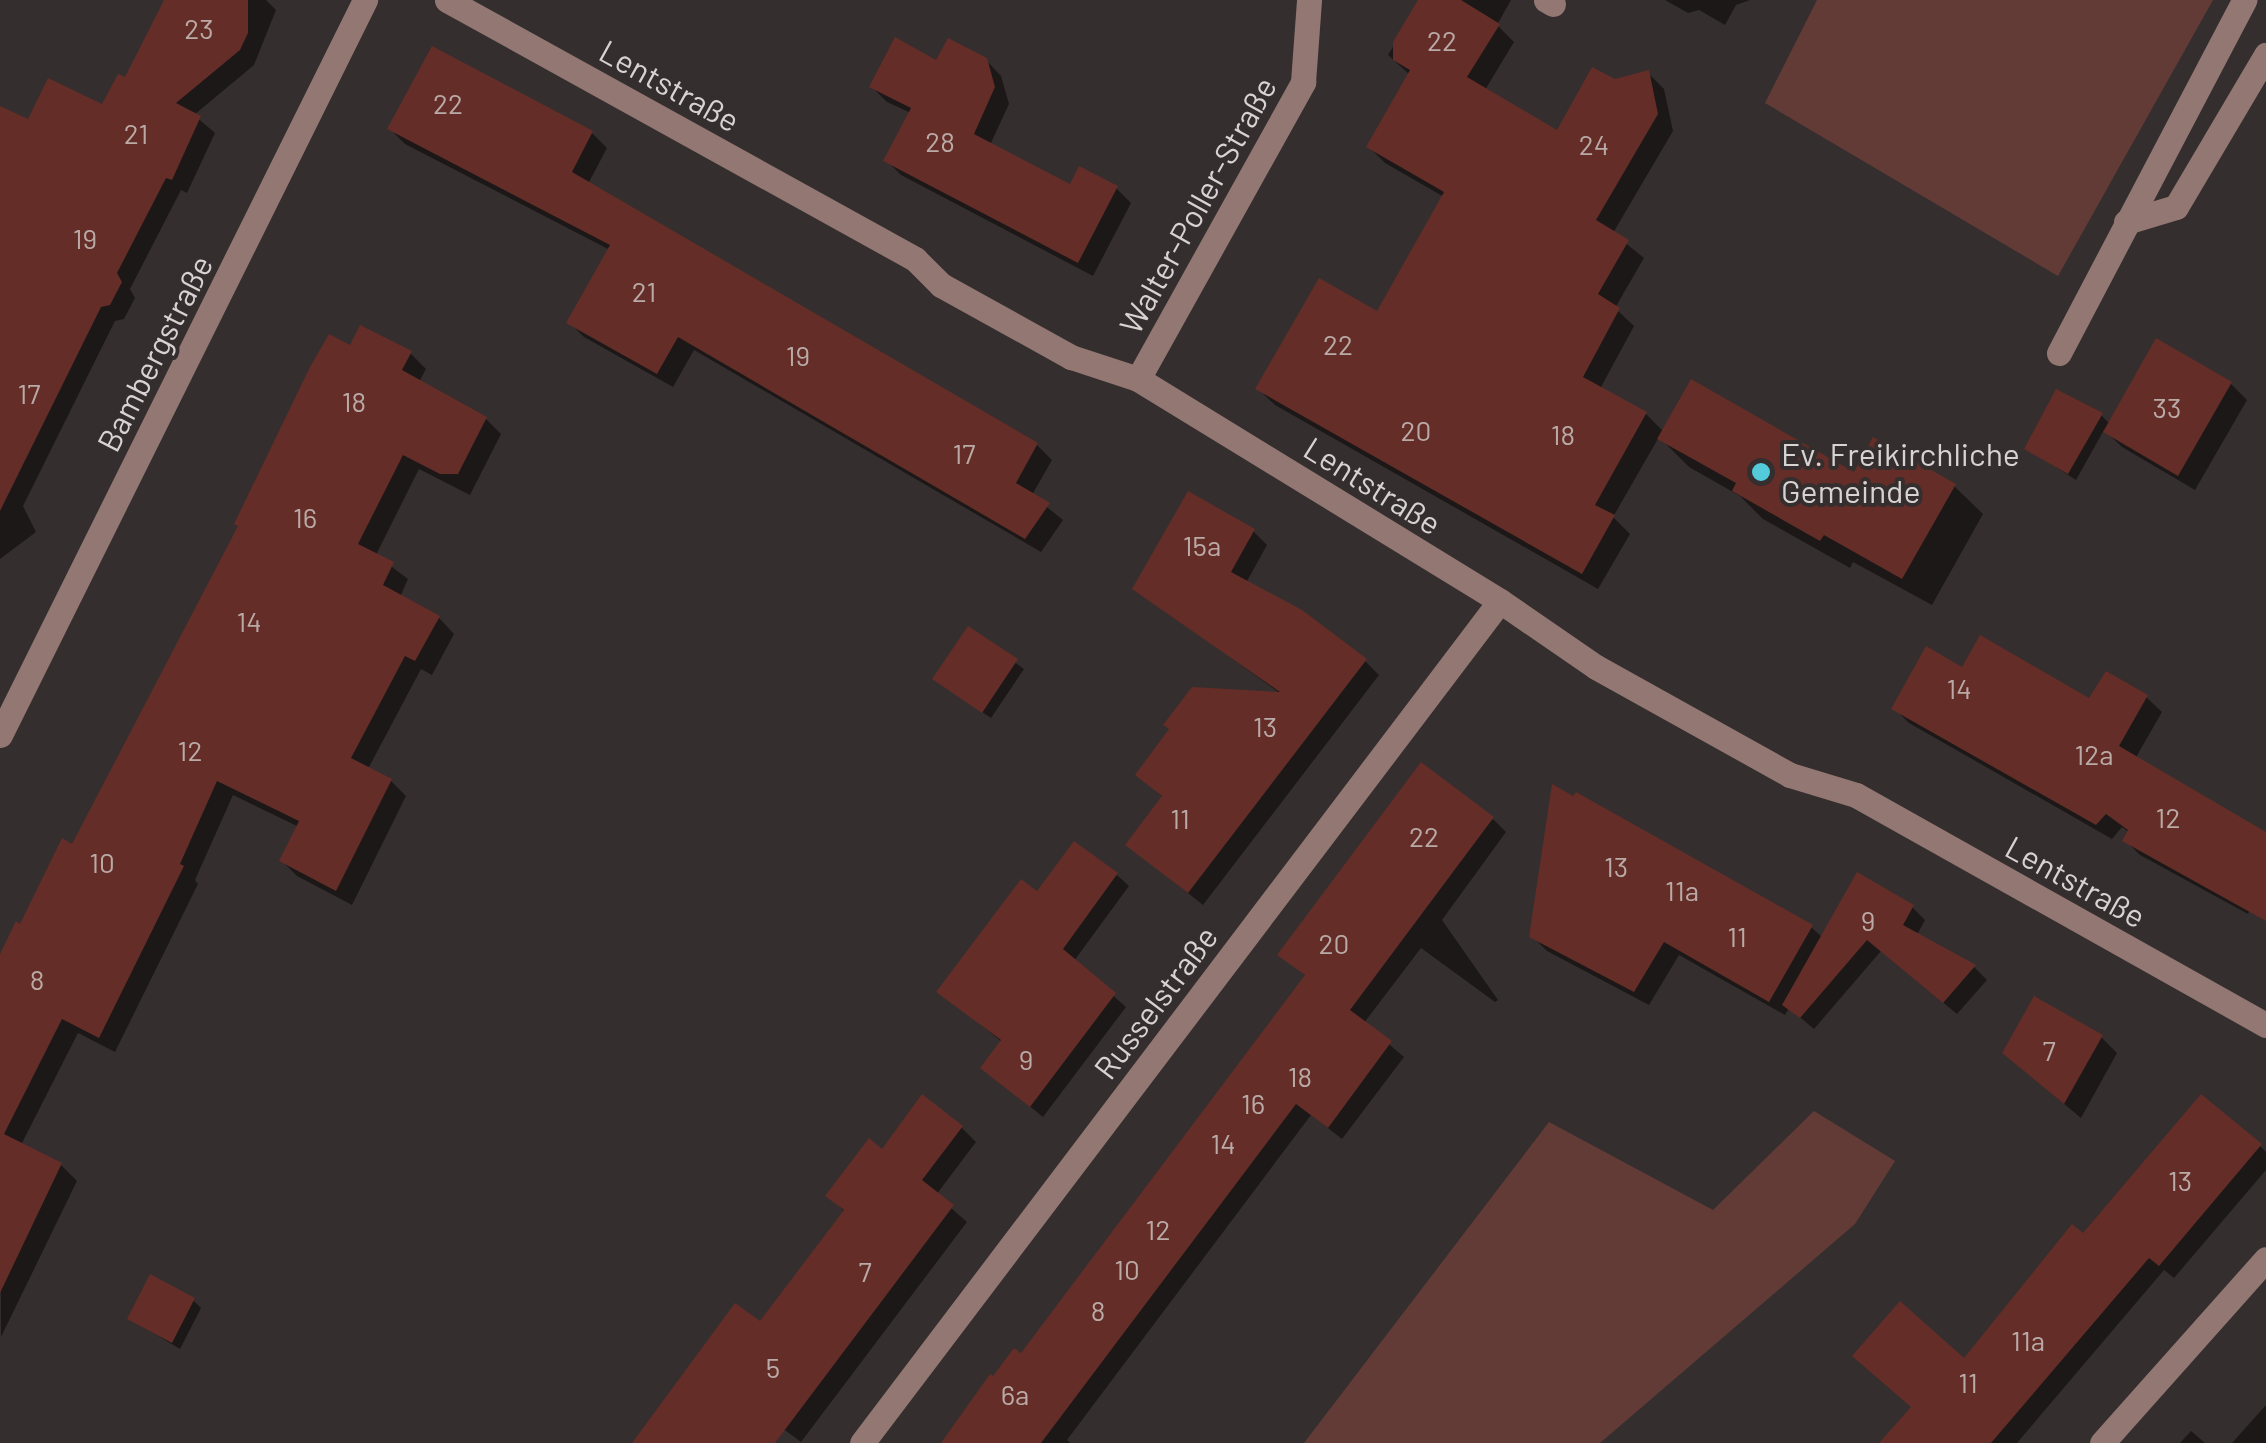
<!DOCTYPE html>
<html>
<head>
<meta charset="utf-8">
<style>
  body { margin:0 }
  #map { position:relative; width:2266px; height:1443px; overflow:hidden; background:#352e2e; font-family:Barlow,sans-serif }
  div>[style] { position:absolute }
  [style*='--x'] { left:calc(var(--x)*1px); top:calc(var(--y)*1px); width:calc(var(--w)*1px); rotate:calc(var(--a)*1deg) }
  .green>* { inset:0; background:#633b36 }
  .shadow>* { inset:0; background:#0007 }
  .building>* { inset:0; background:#642d27 }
  .minor>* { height:25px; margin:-12.5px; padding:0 12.5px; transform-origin:12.5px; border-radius:12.5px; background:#937772 }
  .dots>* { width:28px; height:28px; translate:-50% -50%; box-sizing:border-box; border:5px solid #352e2e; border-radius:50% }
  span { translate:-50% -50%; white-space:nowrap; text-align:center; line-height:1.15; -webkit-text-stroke:8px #352e2e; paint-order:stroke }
  .number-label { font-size:28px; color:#baaaa7 }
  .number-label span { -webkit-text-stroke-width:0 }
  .street-label { font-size:32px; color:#d7d3d2 }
  .poi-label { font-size:32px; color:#d7d3d2 }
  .left { translate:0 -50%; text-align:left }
</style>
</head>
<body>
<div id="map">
  <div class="green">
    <div style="clip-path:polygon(1817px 0,2213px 0,2058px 276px,1765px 103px)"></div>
    <div style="clip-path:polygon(1814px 1111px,1895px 1161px,1855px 1224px,1600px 1443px,1304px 1443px,1549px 1122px,1713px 1210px)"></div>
  </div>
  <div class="shadow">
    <div style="clip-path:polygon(166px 0,266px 0,276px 10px,254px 65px,194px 115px,215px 133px,187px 193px,181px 190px,130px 289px,135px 298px,124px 319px,115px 321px,23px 506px,36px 532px,0 559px,0 108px,29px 122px,103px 108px,126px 81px)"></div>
    <div style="clip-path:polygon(1421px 0,1511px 0,1497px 25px,1514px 42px,1485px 90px,1557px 133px,1614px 82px,1648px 73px,1664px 89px,1673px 131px,1613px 233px,1644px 258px,1615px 308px,1634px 326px,1600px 389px,1646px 414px,1664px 432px,1854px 475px,1954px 486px,1983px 514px,1932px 605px,1853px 562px,1850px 568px,1763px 519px,1740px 496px,1689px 467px,1659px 437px,1613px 517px,1630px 534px,1598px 589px,1275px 405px,1258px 389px,1378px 314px,1444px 197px,1385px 163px,1369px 147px,1410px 75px,1388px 55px)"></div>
    <div style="clip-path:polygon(1665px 0,1750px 0,1736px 5px,1725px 25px,1699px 10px,1688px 13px)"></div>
    <div style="clip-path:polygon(433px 49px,592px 133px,607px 148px,588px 184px,1037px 445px,1052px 460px,1032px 495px,1063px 520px,1041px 552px,694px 350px,673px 387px,584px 337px,569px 322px,610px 250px,405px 144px,390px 129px)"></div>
    <div style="clip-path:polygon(986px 60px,1001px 76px,1009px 104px,990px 145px,1071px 188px,1116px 188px,1131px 203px,1093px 276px,901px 175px,886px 160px,911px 113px,887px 102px,872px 87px,937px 63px)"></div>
    <div style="clip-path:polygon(351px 348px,410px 353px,426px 369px,419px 382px,486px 419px,501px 434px,470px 495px,419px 469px,376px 555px,408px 579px,400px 597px,439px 618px,454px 634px,432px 675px,421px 669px,368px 769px,391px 781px,406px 796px,352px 905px,297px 876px,282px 861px,299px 827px,233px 795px,195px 880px,198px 884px,115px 1052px,78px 1033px,21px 1145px,61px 1165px,77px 1181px,1px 1337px,0 958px,73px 848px)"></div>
    <div style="clip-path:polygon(2231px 384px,2247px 400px,2195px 490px,2122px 447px,2104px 430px,2076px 480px,2027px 448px,2101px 415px,2110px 424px)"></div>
    <div style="clip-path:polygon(1253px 531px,1267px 545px,1246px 583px,1365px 661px,1379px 675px,1203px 905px,1128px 845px,1164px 798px,1138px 775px,1281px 694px,1135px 588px)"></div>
    <div style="clip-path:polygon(968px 629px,1024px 669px,991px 718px,943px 686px)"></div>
    <div style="clip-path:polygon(1963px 670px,2090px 702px,2146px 697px,2162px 712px,2135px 759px,2266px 838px,2266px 867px,2248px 914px,2140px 855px,2125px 840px,2130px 833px,2122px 827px,2112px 839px,1909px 723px,1894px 708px)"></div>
    <div style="clip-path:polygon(1493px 819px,1506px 832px,1442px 920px,1498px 1000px,1495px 1002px,1421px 948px,1364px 1023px,1404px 1057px,1342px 1139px,1311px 1115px,1067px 1440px,1070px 1443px,945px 1443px,994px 1379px,1021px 1357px,1307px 977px,1280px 954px)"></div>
    <div style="clip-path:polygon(1117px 875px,1129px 886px,1074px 961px,1126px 1007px,1043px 1117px,983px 1068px,1002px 1042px,939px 991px)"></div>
    <div style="clip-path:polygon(1912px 907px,1925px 920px,1917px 935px,1974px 967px,1987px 980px,1957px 1014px,1881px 951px,1814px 1029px,1789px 1008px,1785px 1015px,1679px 955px,1649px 1005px,1547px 951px,1532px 936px,1811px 927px,1823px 938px)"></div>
    <div style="clip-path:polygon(2101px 1037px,2117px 1053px,2081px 1118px,2021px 1068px)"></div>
    <div style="clip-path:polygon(962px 1128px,976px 1142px,936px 1195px,967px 1222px,801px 1442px,770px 1419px,752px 1443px,634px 1443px,760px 1325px,845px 1212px,829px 1196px,882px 1153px)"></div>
    <div style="clip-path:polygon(2260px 1146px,2266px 1152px,2266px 1170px,2174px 1278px,2164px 1270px,2017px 1443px,1883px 1443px,2083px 1236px)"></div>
    <div style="clip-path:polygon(194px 1301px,201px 1308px,180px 1349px,130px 1319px)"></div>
    <div style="clip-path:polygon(2266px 1405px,2266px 1443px,2232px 1443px)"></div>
    <div style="clip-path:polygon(2191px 1431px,2205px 1443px,2180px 1443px)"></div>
  </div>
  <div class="building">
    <div style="clip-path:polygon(164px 0,248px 0,248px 33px,240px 50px,176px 103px,201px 116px,172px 180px,166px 178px,117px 273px,122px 282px,110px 305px,101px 307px,0 511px,0 106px,28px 119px,48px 78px,102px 104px,118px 74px,125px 77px)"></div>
    <div style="clip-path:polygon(1418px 0,1461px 0,1500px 24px,1467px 77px,1557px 130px,1592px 67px,1615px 79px,1649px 70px,1658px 114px,1596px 220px,1629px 240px,1598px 294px,1620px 308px,1583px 377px,1647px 412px,1595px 505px,1615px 515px,1582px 574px,1255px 389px,1319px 278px,1377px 311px,1444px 192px,1366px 147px,1410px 70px,1393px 60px,1393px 42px)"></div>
    <div style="clip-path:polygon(895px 37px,936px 60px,948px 38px,987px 58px,995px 87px,974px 134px,1070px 184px,1079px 166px,1118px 186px,1078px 263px,883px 161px,911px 108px,869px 87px)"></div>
    <div style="clip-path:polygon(432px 46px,593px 131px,572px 172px,1038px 443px,1016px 483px,1050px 503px,1025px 539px,678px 337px,657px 374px,566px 323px,610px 245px,387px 129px)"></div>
    <div style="clip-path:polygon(360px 325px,412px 351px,402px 370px,487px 417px,458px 474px,440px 474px,403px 455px,358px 544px,394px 562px,383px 585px,440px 616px,415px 661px,405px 656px,351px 758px,392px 779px,336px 891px,279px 861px,299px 821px,217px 781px,180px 864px,184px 866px,99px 1038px,62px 1019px,4px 1134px,62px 1163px,0 1293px,0 954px,16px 921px,20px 924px,62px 838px,72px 844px,238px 526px,234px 524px,310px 367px,329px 334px,350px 345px)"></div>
    <div style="clip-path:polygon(2156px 338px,2232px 382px,2178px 476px,2103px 432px)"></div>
    <div style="clip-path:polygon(1691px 379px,1854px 472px,1873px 437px,1956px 484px,1902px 579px,1824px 535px,1820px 541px,1732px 491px,1736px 483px,1657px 439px)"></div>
    <div style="clip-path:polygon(2056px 389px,2103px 413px,2068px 474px,2024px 449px)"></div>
    <div style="clip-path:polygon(1188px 491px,1255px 529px,1231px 572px,1302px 610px,1367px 659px,1188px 893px,1125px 845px,1162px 796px,1135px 775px,1169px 729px,1163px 725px,1192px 687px,1280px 692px,1132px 589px)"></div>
    <div style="clip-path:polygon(968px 626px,1018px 659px,982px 713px,932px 679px)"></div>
    <div style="clip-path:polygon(1980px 635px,2089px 698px,2106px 671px,2148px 695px,2119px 746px,2266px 832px,2266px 921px,2122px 841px,2128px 830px,2106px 814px,2096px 825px,1891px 709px,1926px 646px,1962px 667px)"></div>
    <div style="clip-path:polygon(1421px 762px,1494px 817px,1350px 1010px,1392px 1041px,1328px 1128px,1296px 1104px,1041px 1443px,941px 1443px,990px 1374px,993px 1376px,1014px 1348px,1021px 1353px,1305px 975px,1277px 955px)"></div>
    <div style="clip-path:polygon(1552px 784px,1573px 796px,1576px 792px,1813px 925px,1769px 1002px,1664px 942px,1634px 992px,1529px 937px)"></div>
    <div style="clip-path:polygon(1074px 841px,1118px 873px,1063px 949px,1116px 993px,1030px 1107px,980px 1068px,1001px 1040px,936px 992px,1021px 879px,1037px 891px)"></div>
    <div style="clip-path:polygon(1857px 872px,1914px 905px,1903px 925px,1976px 965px,1943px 1003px,1867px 940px,1800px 1018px,1782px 1005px)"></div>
    <div style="clip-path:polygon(2034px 996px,2103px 1035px,2064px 1104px,2002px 1053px)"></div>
    <div style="clip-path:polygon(922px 1094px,963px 1126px,922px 1180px,954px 1205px,775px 1443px,632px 1443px,735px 1303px,760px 1321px,844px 1210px,825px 1196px,869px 1138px,882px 1149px)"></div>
    <div style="clip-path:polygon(2201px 1094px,2262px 1144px,2159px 1266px,2149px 1258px,1991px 1443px,1879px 1443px,1911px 1407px,1852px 1356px,1900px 1301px,1964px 1358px,2072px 1224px,2083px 1233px)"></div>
    <div style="clip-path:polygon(150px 1274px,195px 1298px,172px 1343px,127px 1319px)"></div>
  </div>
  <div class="minor">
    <div style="--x:447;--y:0;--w:535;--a:28.96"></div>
    <div style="--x:915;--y:259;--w:37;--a:45"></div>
    <div style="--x:941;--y:285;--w:149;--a:29"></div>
    <div style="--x:1071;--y:357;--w:71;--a:18.2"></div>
    <div style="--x:1138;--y:379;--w:425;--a:31.5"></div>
    <div style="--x:1500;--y:601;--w:116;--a:34.5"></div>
    <div style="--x:1596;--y:667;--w:222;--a:29.1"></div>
    <div style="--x:1790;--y:775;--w:69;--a:16.9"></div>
    <div style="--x:1856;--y:795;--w:470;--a:29.3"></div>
    <div style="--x:1546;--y:0;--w:8;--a:30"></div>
    <div style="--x:2126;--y:222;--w:52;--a:-16.7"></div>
    <div style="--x:2176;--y:207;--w:177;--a:-59.4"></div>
    <div style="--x:2059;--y:353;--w:399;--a:-62.3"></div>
    <div style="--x:1138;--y:379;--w:340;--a:-60.9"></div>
    <div style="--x:1303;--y:82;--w:82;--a:-85.8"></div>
    <div style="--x:0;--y:735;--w:821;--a:-63.59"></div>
    <div style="--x:862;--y:1443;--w:1056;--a:-52.85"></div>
    <div style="--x:2102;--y:1443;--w:246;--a:-48.3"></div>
  </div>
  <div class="dots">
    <div style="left:1761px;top:472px;background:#53cbdb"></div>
  </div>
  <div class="number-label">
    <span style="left:199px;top:28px">23</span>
    <span style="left:1442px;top:40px">22</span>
    <span style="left:448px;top:103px">22</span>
    <span style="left:136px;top:133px">21</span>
    <span style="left:940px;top:141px">28</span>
    <span style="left:1594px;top:144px">24</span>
    <span style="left:85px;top:238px">19</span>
    <span style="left:644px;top:291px">21</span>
    <span style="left:1338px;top:344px">22</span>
    <span style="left:798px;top:355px">19</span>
    <span style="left:29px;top:393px">17</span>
    <span style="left:354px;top:401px">18</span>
    <span style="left:2167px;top:407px">33</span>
    <span style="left:1416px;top:430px">20</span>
    <span style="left:1563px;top:434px">18</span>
    <span style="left:964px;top:453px">17</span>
    <span style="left:305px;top:517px">16</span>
    <span style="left:1202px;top:545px">15a</span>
    <span style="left:249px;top:621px">14</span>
    <span style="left:1959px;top:688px">14</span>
    <span style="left:1265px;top:726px">13</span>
    <span style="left:190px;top:750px">12</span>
    <span style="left:2094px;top:754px">12a</span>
    <span style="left:2168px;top:817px">12</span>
    <span style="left:1180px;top:818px">11</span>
    <span style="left:1424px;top:836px">22</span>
    <span style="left:102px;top:862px">10</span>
    <span style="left:1616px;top:866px">13</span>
    <span style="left:1682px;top:890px">11a</span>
    <span style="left:1868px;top:920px">9</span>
    <span style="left:1737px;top:936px">11</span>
    <span style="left:1334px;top:943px">20</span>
    <span style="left:37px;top:979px">8</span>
    <span style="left:2049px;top:1050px">7</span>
    <span style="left:1026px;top:1059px">9</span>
    <span style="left:1300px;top:1076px">18</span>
    <span style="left:1253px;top:1103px">16</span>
    <span style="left:1223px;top:1143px">14</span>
    <span style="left:2180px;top:1180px">13</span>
    <span style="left:1158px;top:1229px">12</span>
    <span style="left:1127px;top:1269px">10</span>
    <span style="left:865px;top:1271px">7</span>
    <span style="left:1098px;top:1310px">8</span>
    <span style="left:2028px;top:1340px">11a</span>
    <span style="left:773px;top:1367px">5</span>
    <span style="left:1968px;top:1382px">11</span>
    <span style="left:1015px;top:1394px">6a</span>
  </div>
  <div class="street-label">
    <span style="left:670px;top:85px;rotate:29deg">Lentstraße</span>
    <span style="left:1197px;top:205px;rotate:-61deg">Walter-Poller-Straße</span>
    <span style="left:154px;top:353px;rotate:-63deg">Bambergstraße</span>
    <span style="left:1373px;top:485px;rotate:32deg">Lentstraße</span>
    <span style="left:2076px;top:881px;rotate:29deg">Lentstraße</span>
    <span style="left:1155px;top:1002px;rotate:-53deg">Russelstraße</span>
  </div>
  <div class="poi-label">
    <span class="left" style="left:1781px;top:472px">Ev. Freikirchliche<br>Gemeinde</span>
  </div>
</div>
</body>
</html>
